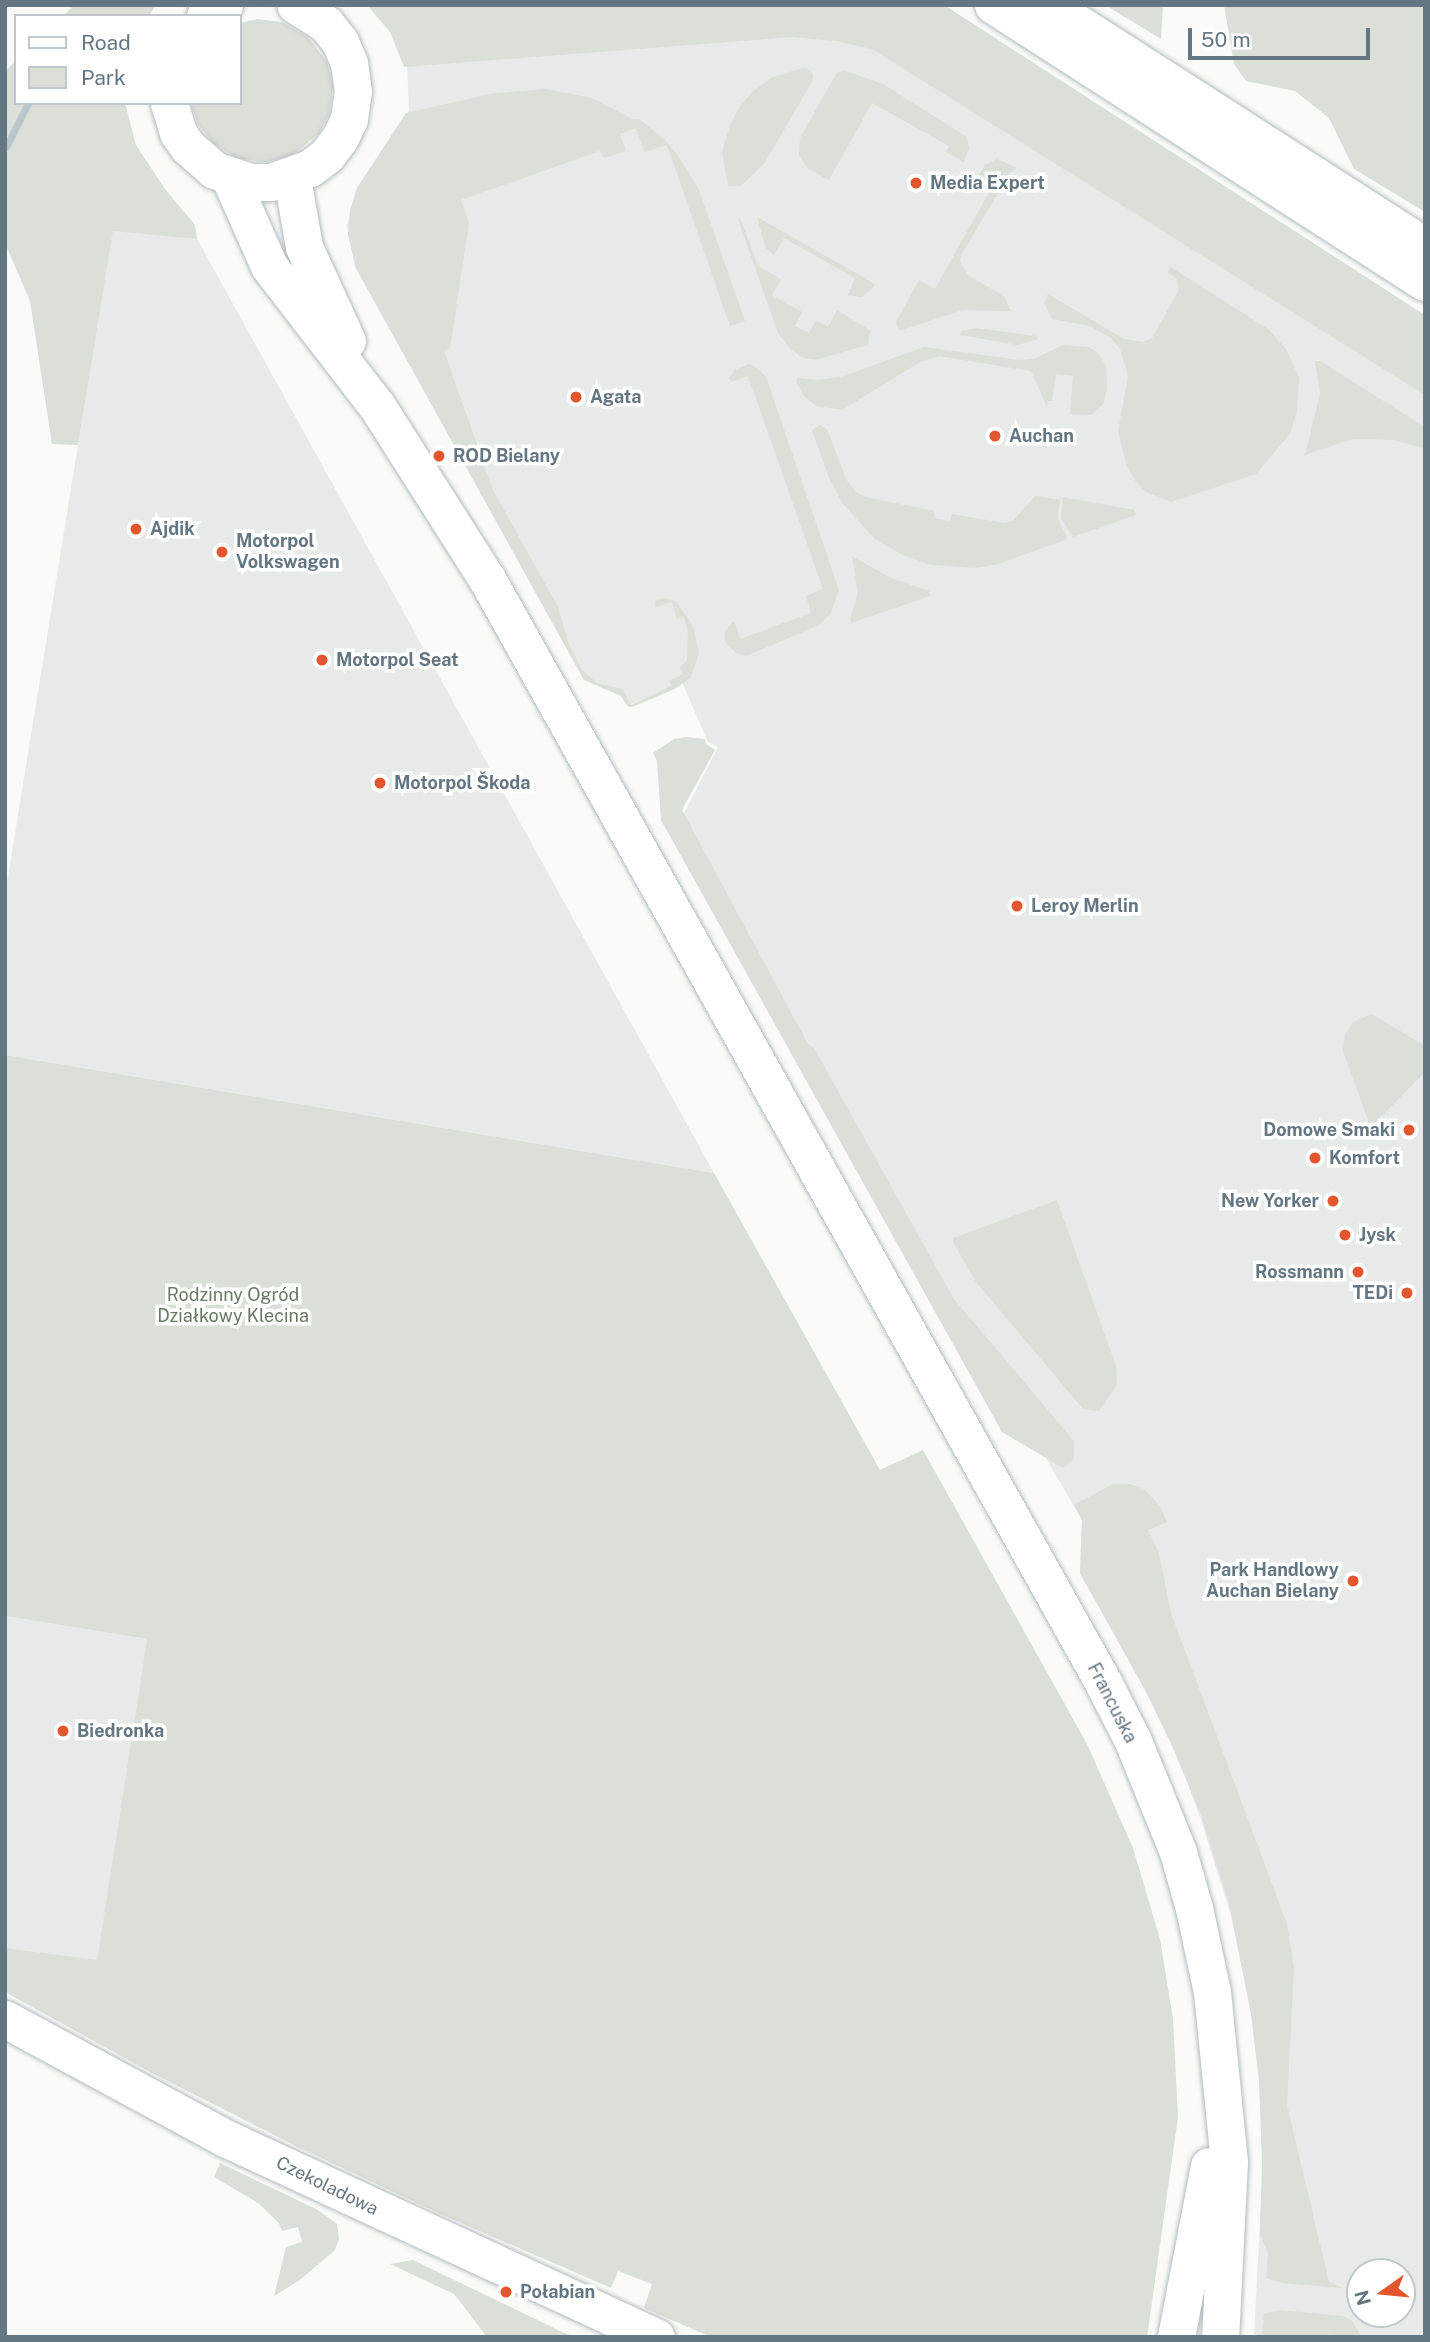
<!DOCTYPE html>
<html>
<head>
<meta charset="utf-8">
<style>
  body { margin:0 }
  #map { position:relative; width:1430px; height:2342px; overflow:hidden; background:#fafaf8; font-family:"Public Sans",sans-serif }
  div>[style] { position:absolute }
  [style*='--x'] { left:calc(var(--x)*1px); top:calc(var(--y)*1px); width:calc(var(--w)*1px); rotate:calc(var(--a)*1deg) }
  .built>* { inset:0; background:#e8e9e9 }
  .green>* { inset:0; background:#dadfd7 }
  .stream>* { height:7px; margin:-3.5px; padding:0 3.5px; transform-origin:3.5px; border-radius:3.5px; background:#bbc7cb }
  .roads { filter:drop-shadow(0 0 2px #b3babf) drop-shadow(0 0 2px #b3babf) }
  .secondary>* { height:37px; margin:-18.5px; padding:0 18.5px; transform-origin:18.5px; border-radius:18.5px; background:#fff }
  .primary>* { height:38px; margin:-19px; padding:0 19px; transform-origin:19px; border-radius:19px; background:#fff }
  .dots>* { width:19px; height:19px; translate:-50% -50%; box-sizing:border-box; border:4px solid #fff; border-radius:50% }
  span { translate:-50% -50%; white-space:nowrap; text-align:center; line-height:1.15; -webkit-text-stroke:7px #fff; paint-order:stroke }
  .poi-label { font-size:18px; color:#657683; font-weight:700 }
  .left { translate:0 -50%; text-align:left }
  .right { translate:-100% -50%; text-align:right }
  .park-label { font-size:18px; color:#687a64 }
  .street-label { font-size:18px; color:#657683 }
  .frame { position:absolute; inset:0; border:7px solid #657683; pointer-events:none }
  .legend { position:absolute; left:14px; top:14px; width:228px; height:91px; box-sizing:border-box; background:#fff; border:2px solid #c1c8cd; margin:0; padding:9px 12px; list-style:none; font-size:21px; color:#657683 }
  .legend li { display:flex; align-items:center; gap:14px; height:35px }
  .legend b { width:35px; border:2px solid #c1c8cd }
  .north { position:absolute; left:1346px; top:2258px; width:70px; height:70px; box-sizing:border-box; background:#fff; border:2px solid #c1c8cd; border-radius:50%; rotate:255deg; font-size:19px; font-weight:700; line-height:28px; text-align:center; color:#657683 }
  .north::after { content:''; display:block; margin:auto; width:24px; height:32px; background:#e4572e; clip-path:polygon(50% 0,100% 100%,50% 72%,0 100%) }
  .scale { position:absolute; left:1188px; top:28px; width:182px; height:32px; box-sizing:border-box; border:4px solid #657683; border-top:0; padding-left:9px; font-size:21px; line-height:24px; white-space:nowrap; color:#657683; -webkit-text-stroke:5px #fff; paint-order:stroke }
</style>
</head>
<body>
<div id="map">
  <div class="built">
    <div style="clip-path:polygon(evenodd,876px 5px,1425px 326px,1425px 2337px,1254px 2337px,1263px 2163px,1260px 2071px,1252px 2014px,1231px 1916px,1201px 1820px,1164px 1718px,1080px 1574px,1082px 1520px,678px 825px,718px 747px,708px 742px,682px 682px,627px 706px,621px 695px,584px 680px,355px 267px,347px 226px,356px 190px,409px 110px,407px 64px,876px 5px,1360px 2272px,1402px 2272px,1402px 2314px,1360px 2314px,1360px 2272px)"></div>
    <div style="clip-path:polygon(113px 230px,197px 239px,714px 1173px,5px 1055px,5px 895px)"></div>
    <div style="clip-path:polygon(5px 1616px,147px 1639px,97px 1961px,5px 1948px)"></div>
  </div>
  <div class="green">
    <div style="clip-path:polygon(74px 5px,156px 5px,149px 16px,63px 16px)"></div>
    <div style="clip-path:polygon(367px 5px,944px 5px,1425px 315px,1425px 395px,872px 49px,836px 41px,792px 37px,404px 67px,390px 32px)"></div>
    <div style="clip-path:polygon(1105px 5px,1163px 5px,1161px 39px)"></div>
    <div style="clip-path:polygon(1224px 5px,1425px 5px,1425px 212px,1354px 169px,1329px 118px,1295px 91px,1246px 81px,1234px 64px)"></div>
    <div style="clip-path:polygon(257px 19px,282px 22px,308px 37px,327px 62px,333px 85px,329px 114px,319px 133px,291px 156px,265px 162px,237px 158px,214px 144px,198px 124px,191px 103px,240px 103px,240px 23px)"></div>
    <div style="clip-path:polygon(16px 61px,16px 103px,125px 103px,136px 145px,165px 189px,195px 225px,197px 239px,113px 231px,78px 445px,52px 444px,30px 301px,5px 243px,5px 71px)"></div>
    <div style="clip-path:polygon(805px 67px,813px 74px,813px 80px,764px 164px,741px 186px,728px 186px,722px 152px,730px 125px,739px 108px,752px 92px,771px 78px)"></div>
    <div style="clip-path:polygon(843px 70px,883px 84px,967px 137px,969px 148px,964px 162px,946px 152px,949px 146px,872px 103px,829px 180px,807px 168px,799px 155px,800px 138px,836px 74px)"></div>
    <div style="clip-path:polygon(545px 89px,592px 98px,634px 120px,639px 119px,665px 140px,679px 157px,699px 190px,745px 321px,730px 326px,667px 145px,644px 152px,636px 128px,620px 134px,626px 151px,604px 158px,600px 151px,461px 200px,469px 223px,450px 348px,444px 351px,493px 490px,558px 607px,568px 642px,582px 670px,597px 683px,623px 689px,631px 705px,671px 686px,669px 681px,683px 674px,680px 667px,687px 660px,688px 633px,684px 617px,677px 619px,672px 602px,655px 607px,656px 600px,664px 598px,676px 601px,693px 626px,699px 653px,691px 677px,675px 689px,632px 707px,628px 707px,621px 696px,584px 680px,356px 268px,348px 235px,350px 210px,357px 188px,406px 113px,490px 94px)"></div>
    <div style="clip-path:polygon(997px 159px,1017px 168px,1010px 173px,961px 255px,960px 262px,969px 276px,1004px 296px,1011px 311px,963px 310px,899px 331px,896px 322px,919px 280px,935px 289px,988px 194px,973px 184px,985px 165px)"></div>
    <div style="clip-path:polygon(757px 217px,875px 284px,873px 288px,862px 297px,848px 295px,855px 278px,784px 238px,774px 255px,766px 249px)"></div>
    <div style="clip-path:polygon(740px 218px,758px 266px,781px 279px,772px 295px,802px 312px,795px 326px,809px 333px,816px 320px,828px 327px,837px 310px,870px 330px,868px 345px,815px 360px,801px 357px,788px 346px,778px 333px,738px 219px)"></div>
    <div style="clip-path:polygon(1171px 267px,1268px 329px,1286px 349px,1299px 377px,1297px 411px,1290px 434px,1256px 474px,1171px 502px,1146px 492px,1136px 482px,1127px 466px,1118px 431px,1128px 376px,1120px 349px,1111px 338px,1090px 326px,1052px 319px,1044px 303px,1048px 294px,1124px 339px,1143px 342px,1152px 338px,1179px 290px,1177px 279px,1167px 272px)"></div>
    <div style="clip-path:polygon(976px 328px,1036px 336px,1038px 339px,1018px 345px,960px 335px,961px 331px)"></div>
    <div style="clip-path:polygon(1063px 345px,1089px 347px,1097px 352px,1106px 365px,1107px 388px,1104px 403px,1091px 415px,1070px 414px,1073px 376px,1056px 374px,1052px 401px,1048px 401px,1047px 407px,1031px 371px,939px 356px,920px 362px,842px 410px,816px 406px,804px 396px,796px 382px,797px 378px,817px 380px,841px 377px,924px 347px,1020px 360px,1034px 359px)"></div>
    <div style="clip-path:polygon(1315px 361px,1320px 361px,1425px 427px,1425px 449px,1395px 440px,1353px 439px,1305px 455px,1320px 394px)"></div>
    <div style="clip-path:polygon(749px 364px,759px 369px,766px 377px,839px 590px,831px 613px,819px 625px,746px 656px,736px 653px,725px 642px,725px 631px,734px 621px,740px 639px,811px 613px,806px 596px,823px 589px,748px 376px,731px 382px,729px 378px,734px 370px)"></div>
    <div style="clip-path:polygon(820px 425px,827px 429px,846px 479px,856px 492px,865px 497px,935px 511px,934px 518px,950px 521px,952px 514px,1005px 523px,1013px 521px,1035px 496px,1060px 500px,1058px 519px,1068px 539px,998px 564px,977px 568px,930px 565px,903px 555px,875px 539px,843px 504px,829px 478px,812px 430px)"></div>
    <div style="clip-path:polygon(1063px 497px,1134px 510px,1136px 515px,1073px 537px,1061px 518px)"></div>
    <div style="clip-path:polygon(852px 556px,889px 577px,929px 591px,930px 596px,851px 623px,850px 619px,858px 593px)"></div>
    <div style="clip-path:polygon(686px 737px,705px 739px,706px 744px,715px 750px,682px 810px,808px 1044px,814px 1048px,954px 1299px,1074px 1441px,1074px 1459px,1063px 1468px,1002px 1432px,661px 820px,657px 761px,653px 753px,674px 739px)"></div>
    <div style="clip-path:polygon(1372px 1014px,1425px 1046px,1425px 1072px,1376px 1122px,1369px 1123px,1343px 1051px,1345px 1035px,1353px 1022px)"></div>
    <div style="clip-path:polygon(5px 1055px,714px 1173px,880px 1470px,923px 1450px,1087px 1744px,1133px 1848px,1160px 1939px,1173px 2019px,1178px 2117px,1147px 2337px,711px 2337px,644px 2308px,652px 2284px,618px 2271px,611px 2288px,436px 2212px,298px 2147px,152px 2073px,5px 1992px,5px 1948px,97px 1960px,147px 1639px,5px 1616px)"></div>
    <div style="clip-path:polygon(1057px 1200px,1116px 1366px,1117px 1385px,1099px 1411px,1083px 1409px,976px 1282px,953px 1242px,953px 1238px)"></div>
    <div style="clip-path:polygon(1113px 1484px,1130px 1484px,1144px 1489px,1160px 1506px,1167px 1522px,1148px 1530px,1159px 1553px,1171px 1613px,1287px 1924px,1294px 1968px,1287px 2105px,1329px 2282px,1343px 2288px,1282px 2283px,1266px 2278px,1268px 2253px,1260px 2235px,1262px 2163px,1259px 2081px,1251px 2014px,1229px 1903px,1201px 1815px,1173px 1748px,1146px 1692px,1080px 1573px,1082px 1520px,1074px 1505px)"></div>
    <div style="clip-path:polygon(220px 2163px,318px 2210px,337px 2224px,339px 2239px,335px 2250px,300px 2280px,274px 2296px,286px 2247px,302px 2242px,298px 2227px,282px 2231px,279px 2223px,258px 2203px,214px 2177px)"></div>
    <div style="clip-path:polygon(413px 2260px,558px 2330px,574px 2337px,487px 2337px,454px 2294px,390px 2264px)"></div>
    <div style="clip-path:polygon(1280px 2310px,1343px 2316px,1352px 2321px,1362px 2337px,1333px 2337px,1331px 2334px,1323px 2337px,1262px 2337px,1264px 2314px)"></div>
  </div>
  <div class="stream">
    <div style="--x:6;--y:147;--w:49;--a:-63.4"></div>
  </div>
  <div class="roads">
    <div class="secondary">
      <div style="--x:205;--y:16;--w:22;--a:-30"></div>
      <div style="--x:169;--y:103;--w:31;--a:73"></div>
      <div style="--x:178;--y:133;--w:17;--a:54"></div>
      <div style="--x:188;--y:147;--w:35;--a:41"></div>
      <div style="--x:214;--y:170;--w:38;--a:18"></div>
      <div style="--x:250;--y:182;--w:21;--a:0"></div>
      <div style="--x:271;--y:182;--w:41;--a:-19.7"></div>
      <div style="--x:310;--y:168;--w:21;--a:-37"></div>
      <div style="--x:327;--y:155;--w:21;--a:-53"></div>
      <div style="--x:340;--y:138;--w:21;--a:-65"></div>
      <div style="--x:349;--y:119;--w:28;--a:-82"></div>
      <div style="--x:353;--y:91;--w:28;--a:-98"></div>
      <div style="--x:349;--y:63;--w:23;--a:-113"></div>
      <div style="--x:340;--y:42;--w:23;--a:-128"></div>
      <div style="--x:326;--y:24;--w:36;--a:-148"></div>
      <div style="--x:230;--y:178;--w:96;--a:66.1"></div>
      <div style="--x:269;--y:266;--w:177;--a:52.4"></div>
      <div style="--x:377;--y:406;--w:205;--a:57.6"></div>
      <div style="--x:487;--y:579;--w:1266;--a:60.82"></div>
      <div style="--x:1104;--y:1684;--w:64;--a:63"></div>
      <div style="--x:1133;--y:1741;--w:120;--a:67.9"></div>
      <div style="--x:1178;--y:1852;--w:58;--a:74.1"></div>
      <div style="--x:1194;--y:1908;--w:86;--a:77.9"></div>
      <div style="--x:1212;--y:1992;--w:171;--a:84.3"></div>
      <div style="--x:1229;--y:2162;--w:175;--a:92.9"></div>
      <div style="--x:292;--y:178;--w:70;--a:80.1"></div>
      <div style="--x:304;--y:247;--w:103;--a:65.4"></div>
      <div style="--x:5;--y:2019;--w:250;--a:28.4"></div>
      <div style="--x:225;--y:2138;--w:475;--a:24.8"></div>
      <div style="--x:1176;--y:2337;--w:174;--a:-79.1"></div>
    </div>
    <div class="primary">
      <div style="--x:994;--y:5;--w:512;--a:32.73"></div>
      <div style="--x:1048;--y:5;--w:448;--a:32.7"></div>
    </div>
  </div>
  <div class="dots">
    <div style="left:916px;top:183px;background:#e4572e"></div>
    <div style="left:576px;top:397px;background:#e4572e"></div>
    <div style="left:995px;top:436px;background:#e4572e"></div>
    <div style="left:439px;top:456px;background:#e4572e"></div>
    <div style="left:136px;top:529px;background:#e4572e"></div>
    <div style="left:222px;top:552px;background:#e4572e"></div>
    <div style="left:322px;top:660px;background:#e4572e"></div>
    <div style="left:380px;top:783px;background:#e4572e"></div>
    <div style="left:1017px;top:906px;background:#e4572e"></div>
    <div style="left:1409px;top:1130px;background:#e4572e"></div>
    <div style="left:1315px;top:1158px;background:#e4572e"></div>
    <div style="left:1333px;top:1201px;background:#e4572e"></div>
    <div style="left:1345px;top:1235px;background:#e4572e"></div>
    <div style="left:1358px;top:1272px;background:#e4572e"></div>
    <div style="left:1407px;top:1293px;background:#e4572e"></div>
    <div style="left:1353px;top:1581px;background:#e4572e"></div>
    <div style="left:63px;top:1731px;background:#e4572e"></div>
    <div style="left:506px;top:2292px;background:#e4572e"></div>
  </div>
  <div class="poi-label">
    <span class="left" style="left:930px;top:183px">Media Expert</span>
    <span class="left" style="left:590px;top:397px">Agata</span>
    <span class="left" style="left:1009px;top:436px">Auchan</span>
    <span class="left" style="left:453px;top:456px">ROD Bielany</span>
    <span class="left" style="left:150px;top:529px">Ajdik</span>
    <span class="left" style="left:236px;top:552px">Motorpol<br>Volkswagen</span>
    <span class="left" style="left:336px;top:660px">Motorpol Seat</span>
    <span class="left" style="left:394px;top:783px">Motorpol Škoda</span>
    <span class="left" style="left:1031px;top:906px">Leroy Merlin</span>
    <span class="right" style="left:1395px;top:1130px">Domowe Smaki</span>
    <span class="left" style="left:1329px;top:1158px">Komfort</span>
    <span class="right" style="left:1319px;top:1201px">New Yorker</span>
    <span class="left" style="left:1359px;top:1235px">Jysk</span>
    <span class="right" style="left:1344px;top:1272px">Rossmann</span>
    <span class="right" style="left:1393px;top:1293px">TEDi</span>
    <span class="right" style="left:1339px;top:1581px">Park Handlowy<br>Auchan Bielany</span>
    <span class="left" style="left:77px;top:1731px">Biedronka</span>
    <span class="left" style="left:520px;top:2292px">Połabian</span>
  </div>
  <div class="park-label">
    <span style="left:233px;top:1306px">Rodzinny Ogród<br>Działkowy Klecina</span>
  </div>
  <div class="street-label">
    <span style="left:1112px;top:1703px;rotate:63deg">Francuska</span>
    <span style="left:327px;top:2186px;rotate:26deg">Czekoladowa</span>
  </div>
  <div class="frame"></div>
  <ul class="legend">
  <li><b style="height:9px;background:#fff"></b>Road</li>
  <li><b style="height:19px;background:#dadfd7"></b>Park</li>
  </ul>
  <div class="north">N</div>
  <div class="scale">50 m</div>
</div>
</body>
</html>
